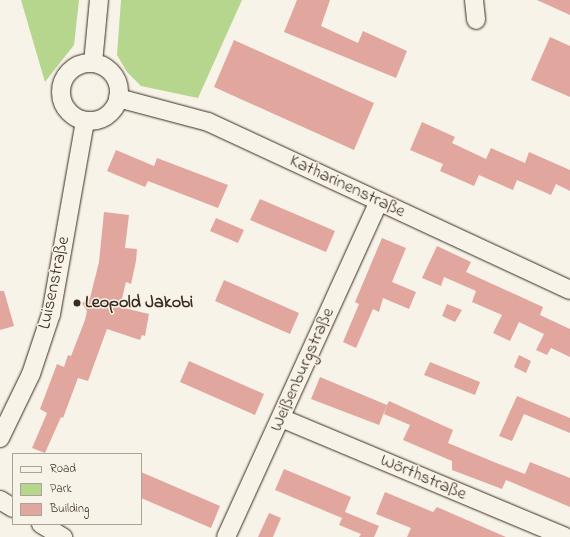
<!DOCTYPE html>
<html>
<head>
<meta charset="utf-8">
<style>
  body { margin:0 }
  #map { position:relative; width:570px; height:537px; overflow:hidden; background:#f7f3e8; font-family:"Indie Flower",sans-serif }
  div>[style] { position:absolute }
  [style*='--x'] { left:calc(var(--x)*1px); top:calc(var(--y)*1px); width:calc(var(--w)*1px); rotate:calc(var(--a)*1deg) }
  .green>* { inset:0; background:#b6d58d }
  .building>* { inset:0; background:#e1a79e }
  .roads { filter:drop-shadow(0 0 1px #3b2a1e) drop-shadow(0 0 1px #3b2a1e) }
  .street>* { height:18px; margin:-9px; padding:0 9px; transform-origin:9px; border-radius:9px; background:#f7f3e8 }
  .street>.ring { margin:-9px; padding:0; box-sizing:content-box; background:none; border:18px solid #f7f3e8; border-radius:50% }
  .dots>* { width:11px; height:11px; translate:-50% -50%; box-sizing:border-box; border:2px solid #f7f3e8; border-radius:50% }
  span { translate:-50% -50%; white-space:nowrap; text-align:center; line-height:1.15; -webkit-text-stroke:3px #f7f3e8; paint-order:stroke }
  .street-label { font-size:18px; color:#3b2a1e }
  .poi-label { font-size:18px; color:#3b2a1e; font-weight:700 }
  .left { translate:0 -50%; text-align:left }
  .legend { position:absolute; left:12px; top:453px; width:130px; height:72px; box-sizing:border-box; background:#f7f3e8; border:1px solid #aca397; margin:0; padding:5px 7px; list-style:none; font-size:12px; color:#3b2a1e }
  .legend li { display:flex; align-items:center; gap:8px; height:20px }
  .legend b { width:20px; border:1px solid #aca397 }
</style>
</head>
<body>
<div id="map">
  <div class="green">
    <div style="clip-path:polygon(21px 0,79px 0,74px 45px,45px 82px)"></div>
    <div style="clip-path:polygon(121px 0,242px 0,198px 98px,141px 86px,127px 72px,117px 55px)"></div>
  </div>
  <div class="building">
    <div style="clip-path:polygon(297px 0,330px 0,321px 26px,358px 43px,363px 31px,407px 51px,396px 78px,284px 32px)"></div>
    <div style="clip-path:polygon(537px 0,570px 0,570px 15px)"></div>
    <div style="clip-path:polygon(550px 37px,570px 46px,570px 97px,531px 80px)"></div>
    <div style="clip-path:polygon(234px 40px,374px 103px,354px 150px,214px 87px)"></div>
    <div style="clip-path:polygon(422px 122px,455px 137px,452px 143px,486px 159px,491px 148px,525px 163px,529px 152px,570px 170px,570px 191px,556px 184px,551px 195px,517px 180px,513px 190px,479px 175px,474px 186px,440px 171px,443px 164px,410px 150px)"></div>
    <div style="clip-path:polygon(116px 150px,154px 166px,157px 158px,228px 185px,218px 208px,148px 181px,145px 187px,107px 171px)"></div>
    <div style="clip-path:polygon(260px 199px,335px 231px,326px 252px,250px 220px)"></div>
    <div style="clip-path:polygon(104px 212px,129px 215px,125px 248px,137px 249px,136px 261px,131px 284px,126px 282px,120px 307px,149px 314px,145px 336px,142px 335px,140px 340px,107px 329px,88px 381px,78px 378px,63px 418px,61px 417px,45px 453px,32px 448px,47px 413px,40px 409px,57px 364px,64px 367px,68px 355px,71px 356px,85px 320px,87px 311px,82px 303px,90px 298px,99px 262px)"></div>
    <div style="clip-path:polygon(216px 218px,244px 230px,238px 243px,210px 231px)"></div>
    <div style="clip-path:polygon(382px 238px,406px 248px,392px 282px,416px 292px,409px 309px,383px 298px,379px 312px,373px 309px,356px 348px,343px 342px,359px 304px,355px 302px)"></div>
    <div style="clip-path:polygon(437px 246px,471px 262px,466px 272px,543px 307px,540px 315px,570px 329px,570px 357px,551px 348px,547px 355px,536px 350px,544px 334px,519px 322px,510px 341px,493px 333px,502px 315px,472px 302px,476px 291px,444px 277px,441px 286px,422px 278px)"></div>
    <div style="clip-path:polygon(224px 280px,299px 313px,290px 334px,215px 301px)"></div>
    <div style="clip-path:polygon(0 291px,4px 291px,14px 326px,0 330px)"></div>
    <div style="clip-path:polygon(447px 304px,462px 310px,455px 322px,442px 316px)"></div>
    <div style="clip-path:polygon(519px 355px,531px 361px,526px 373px,514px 367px)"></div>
    <div style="clip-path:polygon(189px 361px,264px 394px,255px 415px,180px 382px)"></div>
    <div style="clip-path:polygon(430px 362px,480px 382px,475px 395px,424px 375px)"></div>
    <div style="clip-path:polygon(320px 377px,387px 405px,389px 401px,453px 430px,448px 443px,494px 462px,525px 474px,530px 462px,570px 478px,570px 507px,506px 480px,502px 489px,452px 470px,452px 461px,403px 440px,410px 425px,384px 414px,387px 405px,379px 425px,311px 399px)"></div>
    <div style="clip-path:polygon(517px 396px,570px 418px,570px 433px,524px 414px,512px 441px,499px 436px)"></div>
    <div style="clip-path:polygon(284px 469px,351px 497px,345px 512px,379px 526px,374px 537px,359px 537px,361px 534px,339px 525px,342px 518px,275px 490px)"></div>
    <div style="clip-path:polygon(141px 472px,220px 506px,211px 528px,141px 498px)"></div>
    <div style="clip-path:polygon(385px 492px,433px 512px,437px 507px,506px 537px,407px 537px,411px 528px,376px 514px)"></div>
    <div style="clip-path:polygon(269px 513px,281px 518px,273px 537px,258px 537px)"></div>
  </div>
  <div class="roads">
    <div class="street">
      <div style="--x:474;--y:0;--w:20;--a:84"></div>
      <div style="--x:93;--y:63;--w:63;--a:-84.6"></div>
      <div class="ring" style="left:61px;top:63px;width:40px;height:40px"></div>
      <div style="--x:118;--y:98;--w:93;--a:14.9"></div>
      <div style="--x:208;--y:122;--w:399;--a:24.9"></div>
      <div style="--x:281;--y:418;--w:308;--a:22.7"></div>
      <div style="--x:0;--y:438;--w:71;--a:-64.2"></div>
      <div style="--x:31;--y:374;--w:63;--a:-71.6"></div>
      <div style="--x:51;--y:314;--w:196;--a:-80"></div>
      <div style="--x:0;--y:500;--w:15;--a:32"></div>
      <div style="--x:41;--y:524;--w:26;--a:31"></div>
      <div style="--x:226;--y:537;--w:367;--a:-65.5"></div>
    </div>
  </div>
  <div class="dots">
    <div style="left:77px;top:303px;background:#3b2a1e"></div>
  </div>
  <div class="street-label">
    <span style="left:347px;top:187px;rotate:25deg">Katharinenstraße</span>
    <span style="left:55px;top:283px;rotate:-78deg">Luisenstraße</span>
    <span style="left:303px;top:370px;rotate:-66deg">Weißenburgstraße</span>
    <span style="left:423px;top:478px;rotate:23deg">Wörthstraße</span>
  </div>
  <div class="poi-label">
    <span class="left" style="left:85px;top:303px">Leopold Jakobi</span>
  </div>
  <ul class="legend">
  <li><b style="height:5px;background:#f7f3e8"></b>Road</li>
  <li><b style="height:11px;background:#b6d58d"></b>Park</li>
  <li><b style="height:11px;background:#e1a79e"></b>Building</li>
  </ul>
</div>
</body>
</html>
